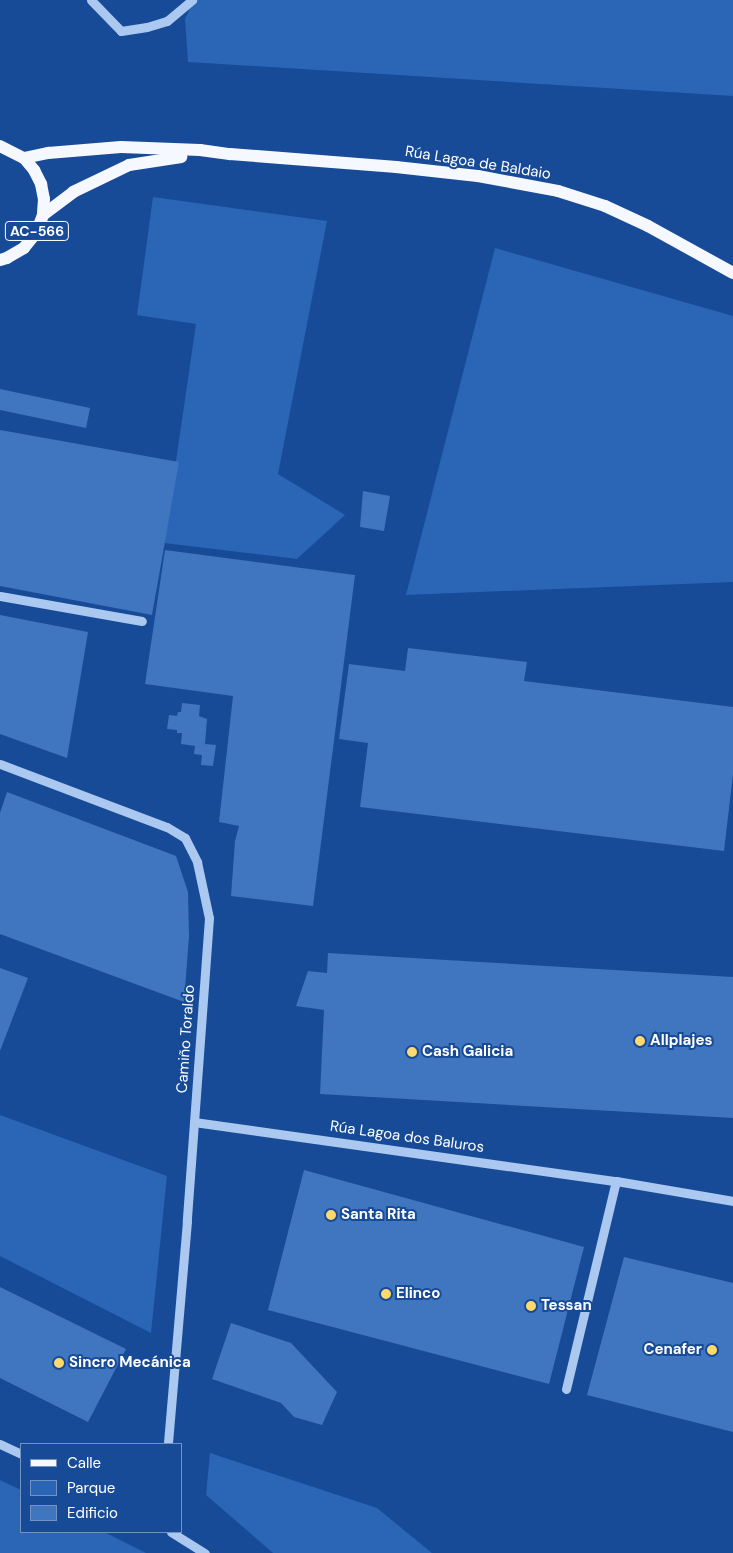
<!DOCTYPE html>
<html>
<head>
<meta charset="utf-8">
<style>
  body { margin:0 }
  #map { position:relative; width:733px; height:1553px; overflow:hidden; background:#174b97; font-family:"DM Sans",sans-serif }
  div>[style] { position:absolute }
  [style*='--x'] { left:calc(var(--x)*1px); top:calc(var(--y)*1px); width:calc(var(--w)*1px); rotate:calc(var(--a)*1deg) }
  .green>* { inset:0; background:#2b65b6 }
  .building>* { inset:0; background:#4075bf }
  .minor>* { height:9px; margin:-4.5px; padding:0 4.5px; transform-origin:4.5px; border-radius:4.5px; background:#abc8f1 }
  .major>* { height:12px; margin:-6px; padding:0 6px; transform-origin:6px; border-radius:6px; background:#f5f8ff }
  .dots>* { width:14px; height:14px; translate:-50% -50%; box-sizing:border-box; border:2px solid #174b97; border-radius:50% }
  span { translate:-50% -50%; white-space:nowrap; text-align:center; line-height:1.15; -webkit-text-stroke:4px #174b97; paint-order:stroke }
  .shield-label span { padding:1px 4px; background:#174b97; border:1px solid; border-radius:4px; -webkit-text-stroke-width:0 }
  .shield-label { font-size:14px; color:#fff; font-weight:700 }
  .street-label { font-size:15px; color:#fff }
  .poi-label { font-size:15px; color:#fff; font-weight:700 }
  .left { translate:0 -50%; text-align:left }
  .right { translate:-100% -50%; text-align:right }
  .legend { position:absolute; left:20px; top:1443px; width:162px; height:90px; box-sizing:border-box; background:#174b97; border:1px solid #7493c1; margin:0; padding:6px 9px; list-style:none; font-size:15px; color:#fff }
  .legend li { display:flex; align-items:center; gap:10px; height:25px }
  .legend b { width:25px; border:1px solid #7493c1 }
</style>
</head>
<body>
<div id="map">
  <div class="green">
    <div style="clip-path:polygon(194px 0,733px 0,733px 96px,188px 62px,185px 19px)"></div>
    <div style="clip-path:polygon(153px 197px,327px 221px,278px 474px,345px 515px,297px 559px,164px 543px,196px 324px,137px 315px)"></div>
    <div style="clip-path:polygon(495px 248px,733px 316px,733px 582px,406px 595px)"></div>
    <div style="clip-path:polygon(0 1115px,167px 1176px,151px 1333px,0 1256px)"></div>
    <div style="clip-path:polygon(210px 1453px,377px 1508px,432px 1553px,273px 1553px,206px 1495px)"></div>
    <div style="clip-path:polygon(0 1480px,21px 1490px,21px 1532px,104px 1532px,146px 1553px,0 1553px)"></div>
  </div>
  <div class="building">
    <div style="clip-path:polygon(0 389px,90px 408px,86px 428px,0 410px)"></div>
    <div style="clip-path:polygon(0 430px,179px 462px,152px 615px,0 586px)"></div>
    <div style="clip-path:polygon(363px 491px,390px 496px,384px 531px,360px 527px)"></div>
    <div style="clip-path:polygon(165px 550px,355px 575px,313px 906px,231px 896px,235px 841px,239px 826px,219px 822px,233px 696px,145px 684px)"></div>
    <div style="clip-path:polygon(0 615px,88px 632px,67px 758px,0 734px)"></div>
    <div style="clip-path:polygon(408px 648px,527px 662px,524px 681px,733px 707px,733px 774px,724px 851px,360px 807px,368px 743px,339px 739px,349px 664px,405px 671px)"></div>
    <div style="clip-path:polygon(182px 703px,200px 705px,199px 716px,207px 719px,205px 744px,216px 745px,213px 766px,201px 765px,202px 755px,194px 754px,195px 746px,181px 744px,182px 733px,177px 733px,177px 730px,167px 729px,169px 715px,177px 716px,178px 712px,181px 712px)"></div>
    <div style="clip-path:polygon(7px 792px,176px 856px,188px 892px,189px 936px,184px 1002px,0 934px,0 813px)"></div>
    <div style="clip-path:polygon(328px 953px,733px 977px,733px 1118px,320px 1094px,324px 1010px,296px 1006px,308px 971px,327px 973px)"></div>
    <div style="clip-path:polygon(0 968px,28px 978px,0 1051px)"></div>
    <div style="clip-path:polygon(304px 1170px,584px 1247px,549px 1384px,268px 1310px)"></div>
    <div style="clip-path:polygon(624px 1257px,733px 1283px,733px 1432px,587px 1395px)"></div>
    <div style="clip-path:polygon(0 1287px,126px 1349px,88px 1422px,0 1378px)"></div>
    <div style="clip-path:polygon(231px 1323px,291px 1343px,337px 1392px,322px 1425px,294px 1417px,281px 1403px,212px 1379px)"></div>
  </div>
  <div class="minor">
    <div style="--x:91;--y:0;--w:43;--a:45.9"></div>
    <div style="--x:121;--y:31;--w:26;--a:-9"></div>
    <div style="--x:147;--y:27;--w:21;--a:-17"></div>
    <div style="--x:167;--y:21;--w:33;--a:-40"></div>
    <div style="--x:0;--y:596;--w:144;--a:10"></div>
    <div style="--x:0;--y:764;--w:178;--a:20.7"></div>
    <div style="--x:167;--y:827;--w:21;--a:31"></div>
    <div style="--x:185;--y:838;--w:27;--a:63"></div>
    <div style="--x:197;--y:862;--w:57;--a:77.9"></div>
    <div style="--x:209;--y:918;--w:304;--a:94.2"></div>
    <div style="--x:187;--y:1221;--w:224;--a:94.9"></div>
    <div style="--x:194;--y:1122;--w:426;--a:8"></div>
    <div style="--x:616;--y:1181;--w:119;--a:9.7"></div>
    <div style="--x:566;--y:1389;--w:214;--a:-76.5"></div>
    <div style="--x:0;--y:1444;--w:23;--a:25"></div>
    <div style="--x:171;--y:1532;--w:40;--a:32"></div>
  </div>
  <div class="major">
    <div style="--x:0;--y:146;--w:27;--a:27"></div>
    <div style="--x:24;--y:158;--w:16;--a:50"></div>
    <div style="--x:34;--y:170;--w:16;--a:63"></div>
    <div style="--x:41;--y:184;--w:15;--a:79"></div>
    <div style="--x:44;--y:199;--w:16;--a:94"></div>
    <div style="--x:43;--y:215;--w:19;--a:111"></div>
    <div style="--x:36;--y:233;--w:19;--a:129"></div>
    <div style="--x:24;--y:248;--w:20;--a:150"></div>
    <div style="--x:7;--y:258;--w:7;--a:164"></div>
    <div style="--x:24;--y:158;--w:25;--a:-12"></div>
    <div style="--x:48;--y:153;--w:73;--a:-4.7"></div>
    <div style="--x:121;--y:147;--w:79;--a:2.2"></div>
    <div style="--x:200;--y:150;--w:30;--a:8"></div>
    <div style="--x:230;--y:154;--w:167;--a:4.5"></div>
    <div style="--x:396;--y:167;--w:82;--a:6.3"></div>
    <div style="--x:478;--y:176;--w:81;--a:10.6"></div>
    <div style="--x:558;--y:191;--w:49;--a:17.7"></div>
    <div style="--x:605;--y:206;--w:47;--a:24.9"></div>
    <div style="--x:648;--y:226;--w:97;--a:28.9"></div>
    <div style="--x:43;--y:215;--w:38;--a:-37"></div>
    <div style="--x:73;--y:192;--w:62;--a:-25.7"></div>
    <div style="--x:129;--y:165;--w:53;--a:-8.7"></div>
  </div>
  <div class="dots">
    <div style="left:640px;top:1041px;background:#ffd96b"></div>
    <div style="left:412px;top:1052px;background:#ffd96b"></div>
    <div style="left:331px;top:1215px;background:#ffd96b"></div>
    <div style="left:386px;top:1294px;background:#ffd96b"></div>
    <div style="left:531px;top:1306px;background:#ffd96b"></div>
    <div style="left:712px;top:1350px;background:#ffd96b"></div>
    <div style="left:59px;top:1363px;background:#ffd96b"></div>
  </div>
  <div class="shield-label">
    <span style="left:37px;top:231px">AC-566</span>
  </div>
  <div class="street-label">
    <span style="left:478px;top:163px;rotate:9deg">Rúa Lagoa de Baldaio</span>
    <span style="left:186px;top:1039px;rotate:-86deg">Camiño Toraldo</span>
    <span style="left:407px;top:1137px;rotate:8deg">Rúa Lagoa dos Baluros</span>
  </div>
  <div class="poi-label">
    <span class="left" style="left:650px;top:1041px">Allplajes</span>
    <span class="left" style="left:422px;top:1052px">Cash Galicia</span>
    <span class="left" style="left:341px;top:1215px">Santa Rita</span>
    <span class="left" style="left:396px;top:1294px">Elinco</span>
    <span class="left" style="left:541px;top:1306px">Tessan</span>
    <span class="right" style="left:702px;top:1350px">Cenafer</span>
    <span class="left" style="left:69px;top:1363px">Sincro Mecánica</span>
  </div>
  <ul class="legend">
  <li><b style="height:6px;background:#f5f8ff"></b>Calle</li>
  <li><b style="height:14px;background:#2b65b6"></b>Parque</li>
  <li><b style="height:14px;background:#4075bf"></b>Edificio</li>
  </ul>
</div>
</body>
</html>
